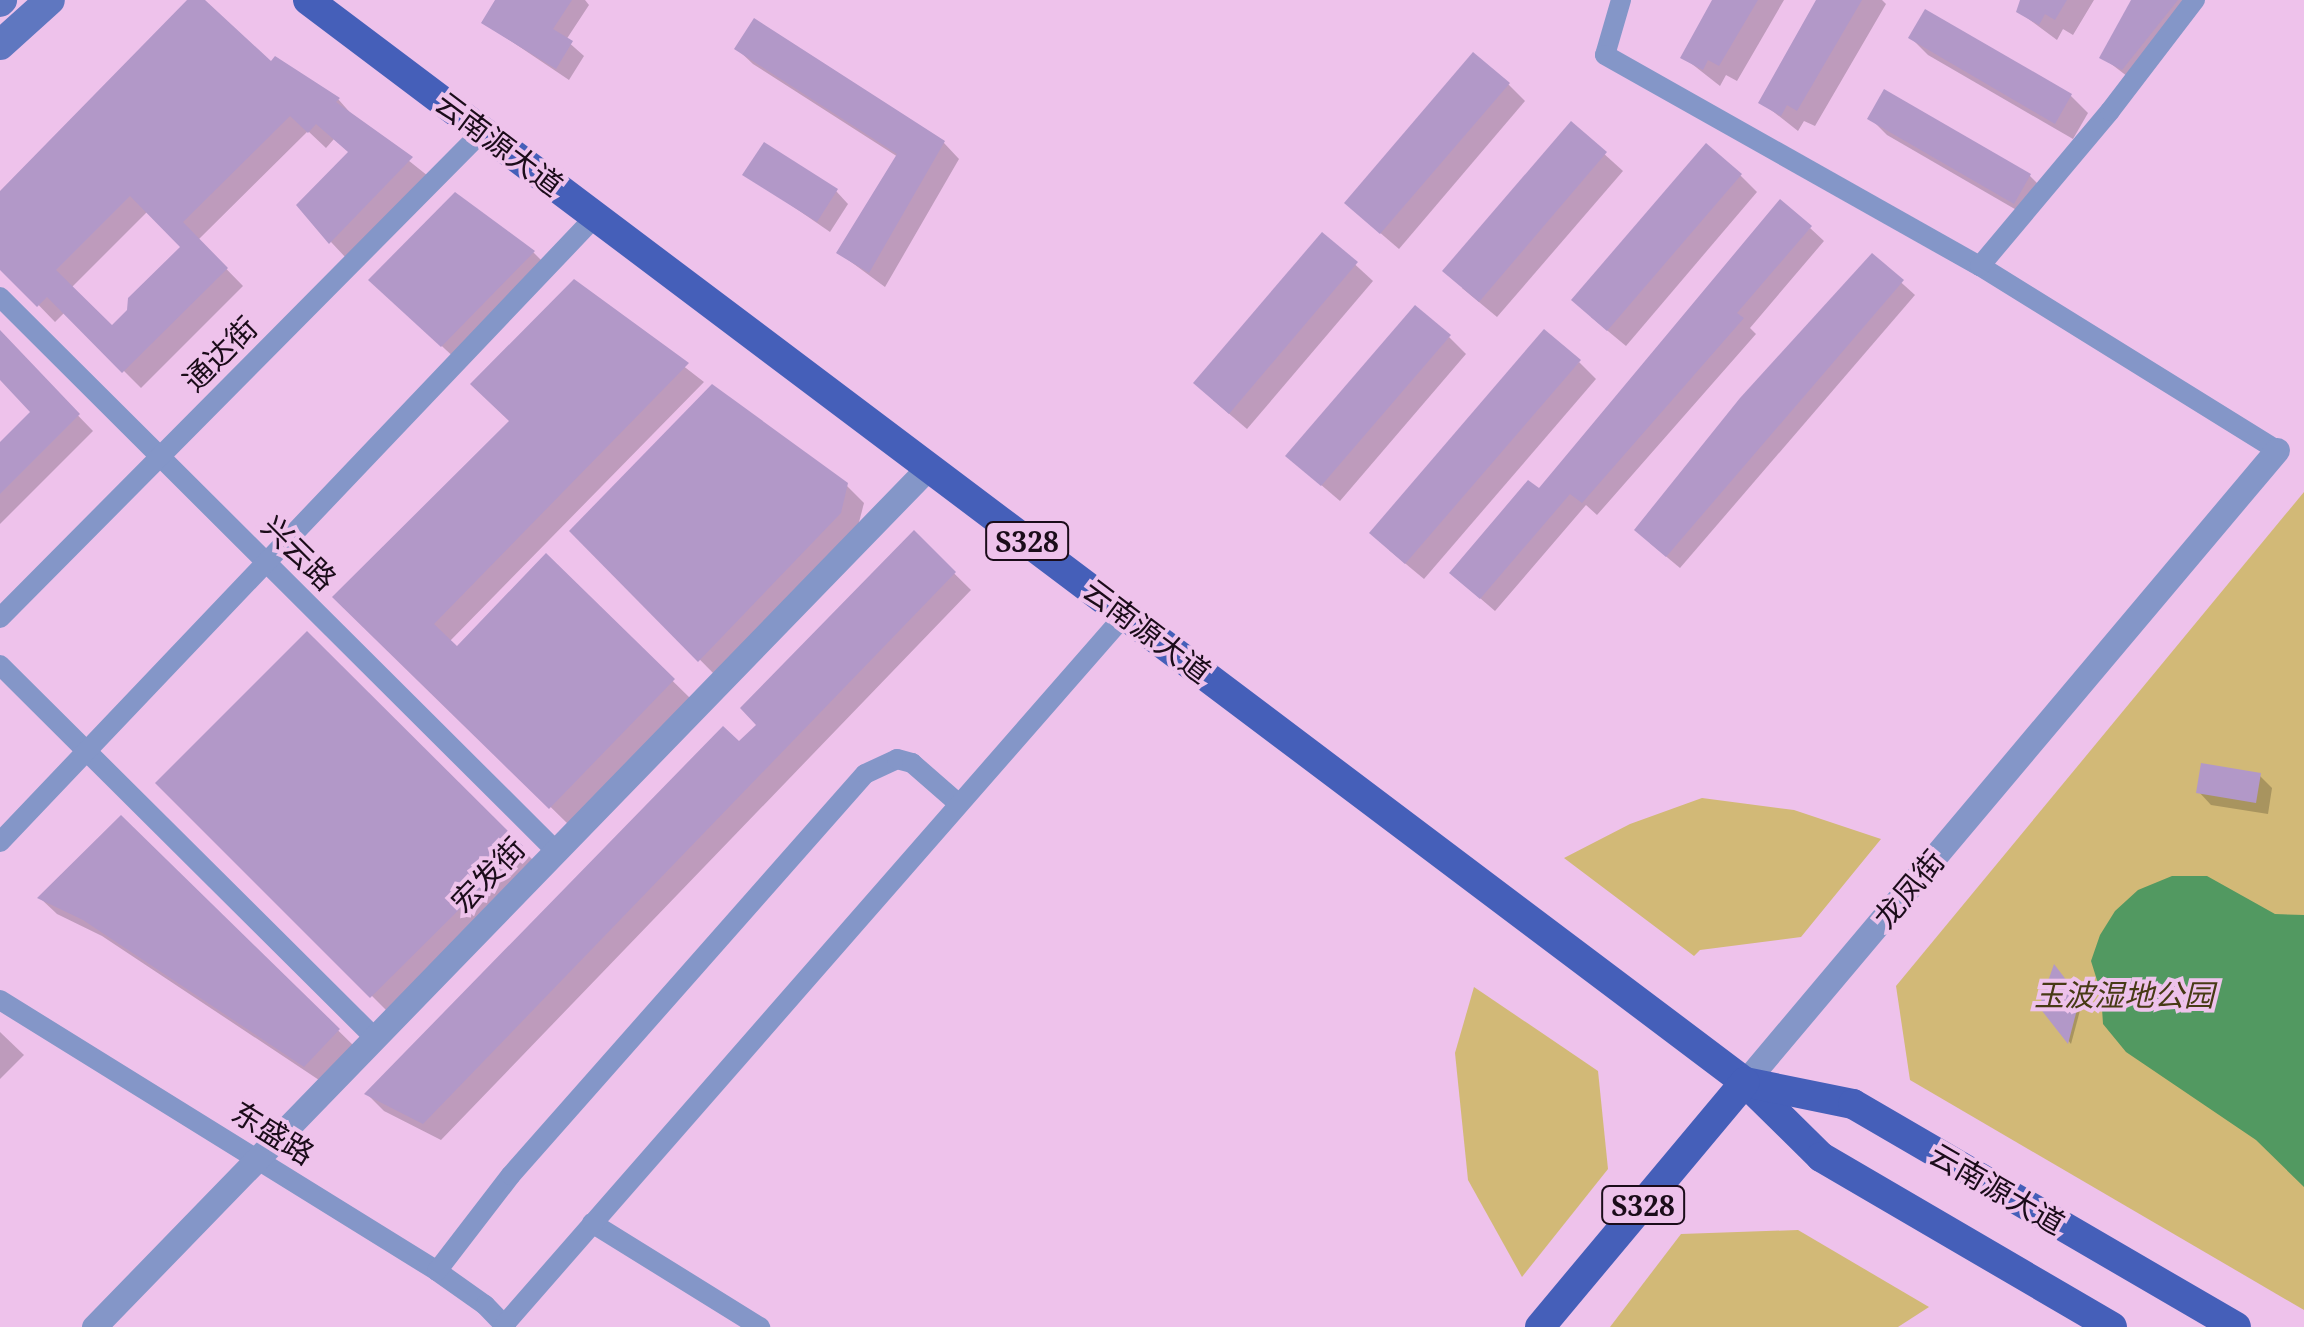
<!DOCTYPE html>
<html>
<head>
<meta charset="utf-8">
<style>
  body { margin:0 }
  #map { position:relative; width:2304px; height:1327px; overflow:hidden; background:#eec2eb; font-family:"Noto Serif","Noto Sans SC",serif }
  div>[style] { position:absolute }
  [style*='--x'] { left:calc(var(--x)*1px); top:calc(var(--y)*1px); width:calc(var(--w)*1px); rotate:calc(var(--a)*1deg) }
  .green>* { inset:0; background:#d2b977 }
  .water>* { inset:0; background:#529961 }
  .shadow>* { inset:0; background:#0003 }
  .building>* { inset:0; background:#b298c8 }
  .minor>* { height:20px; margin:-10px; padding:0 10px; transform-origin:10px; border-radius:10px; background:#8496c8 }
  .tertiary>* { height:25px; margin:-12.5px; padding:0 12.5px; transform-origin:12.5px; border-radius:12.5px; background:#8496c8 }
  .secondary>* { height:30px; margin:-15px; padding:0 15px; transform-origin:15px; border-radius:15px; background:#5f77c0 }
  .primary>* { height:30px; margin:-15px; padding:0 15px; transform-origin:15px; border-radius:15px; background:#455fb9 }
  span { translate:-50% -50%; white-space:nowrap; text-align:center; line-height:1.15; -webkit-text-stroke:8px #eec2eb; paint-order:stroke }
  .shield-label span { padding:2px 8px; background:#eec2eb; border:2px solid; border-radius:8px; -webkit-text-stroke-width:0 }
  .shield-label { font-size:28px; color:#1b0c1a; font-weight:700 }
  .street-label { font-size:30px; color:#1b0c1a }
  .park-label { font-size:30px; color:#473a15; font-style:italic }
</style>
</head>
<body>
<div id="map">
  <div class="green">
    <div style="clip-path:polygon(2304px 492px,2304px 1310px,1910px 1080px,1896px 986px)"></div>
    <div style="clip-path:polygon(1702px 798px,1794px 810px,1881px 839px,1801px 937px,1700px 950px,1694px 956px,1564px 858px,1630px 824px)"></div>
    <div style="clip-path:polygon(1474px 987px,1598px 1071px,1608px 1169px,1522px 1277px,1468px 1180px,1455px 1053px)"></div>
    <div style="clip-path:polygon(1798px 1230px,1929px 1307px,1898px 1327px,1610px 1327px,1681px 1234px)"></div>
  </div>
  <div class="water">
    <div style="clip-path:polygon(2172px 876px,2207px 876px,2275px 914px,2304px 915px,2304px 1187px,2256px 1140px,2126px 1052px,2103px 1024px,2101px 993px,2091px 961px,2100px 935px,2115px 911px,2138px 890px)"></div>
  </div>
  <div class="shadow">
    <div style="clip-path:polygon(evenodd,191px 0,202px 0,271px 64px,338px 99px,354px 117px,428px 176px,347px 259px,331px 242px,350px 153px,334px 139px,326px 148px,308px 131px,198px 240px,243px 286px,141px 388px,65px 312px,55px 322px,0 265px,0 195px,191px 0,148px 211px,184px 247px,112px 329px,71px 288px,148px 211px)"></div>
    <div style="clip-path:polygon(498px 0,585px 0,589px 5px,566px 40px,584px 56px,569px 80px,484px 23px)"></div>
    <div style="clip-path:polygon(1715px 0,1784px 0,1737px 81px,1726px 75px,1720px 86px,1683px 57px)"></div>
    <div style="clip-path:polygon(1819px 0,1882px 0,1886px 4px,1815px 126px,1804px 121px,1798px 131px,1761px 102px)"></div>
    <div style="clip-path:polygon(2026px 0,2094px 0,2073px 35px,2063px 29px,2057px 40px,2019px 12px)"></div>
    <div style="clip-path:polygon(2134px 0,2199px 0,2140px 86px,2102px 57px)"></div>
    <div style="clip-path:polygon(1911px 38px,2071px 96px,2088px 113px,2073px 139px,1928px 55px)"></div>
    <div style="clip-path:polygon(737px 49px,944px 143px,959px 159px,885px 287px,839px 253px,898px 157px,753px 64px)"></div>
    <div style="clip-path:polygon(1508px 84px,1525px 101px,1399px 249px,1364px 219px)"></div>
    <div style="clip-path:polygon(1885px 93px,2030px 176px,2047px 193px,2032px 219px,1887px 135px,1870px 118px)"></div>
    <div style="clip-path:polygon(1571px 124px,1623px 171px,1497px 317px,1462px 288px)"></div>
    <div style="clip-path:polygon(746px 174px,836px 191px,848px 204px,830px 232px)"></div>
    <div style="clip-path:polygon(1740px 175px,1757px 192px,1626px 346px,1591px 317px)"></div>
    <div style="clip-path:polygon(1810px 228px,1824px 241px,1750px 328px,1756px 334px,1597px 515px,1586px 505px,1495px 611px,1466px 586px,1539px 492px)"></div>
    <div style="clip-path:polygon(1323px 235px,1373px 281px,1247px 429px,1213px 400px)"></div>
    <div style="clip-path:polygon(533px 252px,550px 269px,459px 362px,388px 296px)"></div>
    <div style="clip-path:polygon(1873px 257px,1915px 295px,1680px 568px,1650px 543px)"></div>
    <div style="clip-path:polygon(575px 282px,704px 382px,449px 642px,457px 649px,546px 557px,690px 698px,568px 824px,336px 597px,512px 421px)"></div>
    <div style="clip-path:polygon(0 335px,93px 431px,0 524px,0 445px,34px 412px,0 376px)"></div>
    <div style="clip-path:polygon(1449px 337px,1466px 354px,1340px 501px,1306px 472px)"></div>
    <div style="clip-path:polygon(1579px 362px,1596px 379px,1424px 579px,1389px 550px)"></div>
    <div style="clip-path:polygon(846px 485px,864px 503px,857px 530px,717px 677px,573px 531px)"></div>
    <div style="clip-path:polygon(914px 534px,971px 590px,441px 1140px,384px 1111px,367px 1094px,759px 725px)"></div>
    <div style="clip-path:polygon(307px 635px,538px 865px,389px 1013px,159px 783px)"></div>
    <div style="clip-path:polygon(2259px 775px,2272px 788px,2268px 814px,2211px 805px,2199px 792px)"></div>
    <div style="clip-path:polygon(121px 818px,355px 1047px,322px 1082px,102px 936px,57px 914px,40px 898px)"></div>
    <div style="clip-path:polygon(2055px 969px,2082px 1003px,2071px 1044px,2041px 1006px)"></div>
    <div style="clip-path:polygon(0 1032px,24px 1055px,0 1079px)"></div>
  </div>
  <div class="building">
    <div style="clip-path:polygon(evenodd,187px 0,205px 0,271px 61px,275px 56px,340px 98px,336px 102px,413px 157px,329px 244px,296px 205px,348px 152px,316px 124px,308px 133px,290px 116px,183px 222px,228px 268px,122px 373px,47px 297px,37px 307px,0 270px,0 191px,187px 0,130px 196px,180px 247px,128px 298px,127px 310px,112px 325px,56px 270px,130px 196px)"></div>
    <div style="clip-path:polygon(495px 0,572px 0,553px 29px,573px 41px,556px 69px,481px 23px)"></div>
    <div style="clip-path:polygon(1712px 0,1758px 0,1719px 66px,1708px 60px,1703px 70px,1680px 58px)"></div>
    <div style="clip-path:polygon(1816px 0,1862px 0,1797px 111px,1787px 105px,1781px 116px,1758px 103px)"></div>
    <div style="clip-path:polygon(2020px 0,2067px 0,2055px 20px,2045px 14px,2039px 25px,2016px 12px)"></div>
    <div style="clip-path:polygon(2131px 0,2178px 0,2122px 70px,2099px 58px)"></div>
    <div style="clip-path:polygon(1925px 9px,2072px 94px,2055px 124px,1908px 38px)"></div>
    <div style="clip-path:polygon(754px 18px,945px 141px,869px 273px,836px 253px,897px 154px,734px 49px)"></div>
    <div style="clip-path:polygon(1473px 52px,1510px 83px,1380px 234px,1344px 203px)"></div>
    <div style="clip-path:polygon(1884px 89px,2031px 174px,2014px 204px,1867px 119px)"></div>
    <div style="clip-path:polygon(1571px 121px,1607px 152px,1479px 302px,1442px 271px)"></div>
    <div style="clip-path:polygon(764px 142px,838px 189px,817px 222px,742px 175px)"></div>
    <div style="clip-path:polygon(1706px 143px,1742px 174px,1607px 331px,1571px 300px)"></div>
    <div style="clip-path:polygon(455px 192px,535px 251px,441px 347px,368px 280px)"></div>
    <div style="clip-path:polygon(1780px 199px,1812px 226px,1737px 313px,1744px 318px,1582px 503px,1570px 494px,1480px 599px,1449px 573px,1528px 480px,1539px 488px)"></div>
    <div style="clip-path:polygon(1322px 232px,1358px 262px,1229px 414px,1193px 383px)"></div>
    <div style="clip-path:polygon(1872px 253px,1904px 280px,1666px 557px,1634px 530px,1740px 398px)"></div>
    <div style="clip-path:polygon(574px 279px,689px 363px,434px 624px,457px 646px,546px 553px,675px 679px,549px 809px,332px 597px,509px 421px,470px 384px)"></div>
    <div style="clip-path:polygon(1415px 305px,1451px 335px,1321px 486px,1285px 456px)"></div>
    <div style="clip-path:polygon(1544px 329px,1581px 360px,1405px 564px,1369px 533px)"></div>
    <div style="clip-path:polygon(0 330px,80px 414px,0 494px,0 442px,30px 412px,0 380px)"></div>
    <div style="clip-path:polygon(712px 384px,848px 483px,841px 513px,698px 662px,569px 531px)"></div>
    <div style="clip-path:polygon(914px 530px,956px 572px,423px 1124px,364px 1094px,723px 726px,739px 741px,756px 725px,740px 708px)"></div>
    <div style="clip-path:polygon(307px 631px,523px 846px,370px 998px,155px 783px)"></div>
    <div style="clip-path:polygon(2201px 763px,2261px 773px,2256px 803px,2196px 793px)"></div>
    <div style="clip-path:polygon(121px 815px,340px 1029px,304px 1067px,83px 920px,37px 898px)"></div>
    <div style="clip-path:polygon(2054px 964px,2080px 998px,2068px 1044px,2039px 1007px)"></div>
  </div>
  <div class="minor">
    <div style="--x:1621;--y:0;--w:57;--a:106.2"></div>
    <div style="--x:1605;--y:55;--w:430;--a:29.4"></div>
    <div style="--x:1980;--y:266;--w:349;--a:31.8"></div>
    <div style="--x:1980;--y:266;--w:202;--a:-50"></div>
    <div style="--x:2110;--y:111;--w:140;--a:-52.6"></div>
    <div style="--x:0;--y:297;--w:785;--a:44.9"></div>
    <div style="--x:0;--y:618;--w:684;--a:-45.24"></div>
    <div style="--x:0;--y:665;--w:529;--a:44.85"></div>
    <div style="--x:0;--y:842;--w:864;--a:-46.41"></div>
    <div style="--x:0;--y:1000;--w:514;--a:31.8"></div>
    <div style="--x:437;--y:1271;--w:59;--a:35.3"></div>
    <div style="--x:485;--y:1305;--w:30;--a:46"></div>
    <div style="--x:592;--y:1223;--w:198;--a:31.8"></div>
    <div style="--x:437;--y:1271;--w:121;--a:-52.4"></div>
    <div style="--x:511;--y:1175;--w:535;--a:-48.56"></div>
    <div style="--x:865;--y:774;--w:35;--a:-25"></div>
    <div style="--x:897;--y:759;--w:16;--a:15"></div>
    <div style="--x:912;--y:763;--w:62;--a:41.1"></div>
    <div style="--x:504;--y:1325;--w:943;--a:-48.83"></div>
  </div>
  <div class="tertiary">
    <div style="--x:1745;--y:1082;--w:826;--a:-49.91"></div>
    <div style="--x:94;--y:1327;--w:1199;--a:-45.85"></div>
  </div>
  <div class="secondary">
    <div style="--x:0;--y:2;--w:3;--a:-45"></div>
    <div style="--x:0;--y:45;--w:67;--a:-42"></div>
  </div>
  <div class="primary">
    <div style="--x:308;--y:0;--w:1799;--a:36.98"></div>
    <div style="--x:1745;--y:1082;--w:107;--a:44.6"></div>
    <div style="--x:1821;--y:1157;--w:337;--a:30.3"></div>
    <div style="--x:1745;--y:1082;--w:110;--a:11.5"></div>
    <div style="--x:1853;--y:1104;--w:443;--a:30.2"></div>
    <div style="--x:1540;--y:1327;--w:319;--a:-50.1"></div>
  </div>
  <div class="shield-label">
    <span style="left:1027px;top:541px">S328</span>
    <span style="left:1643px;top:1205px">S328</span>
  </div>
  <div class="street-label">
    <span style="left:499px;top:144px;rotate:37deg">云南源大道</span>
    <span style="left:220px;top:354px;rotate:-45deg">通达街</span>
    <span style="left:299px;top:553px;rotate:45deg">兴云路</span>
    <span style="left:1147px;top:631px;rotate:37deg">云南源大道</span>
    <span style="left:488px;top:875px;rotate:-46deg">宏发街</span>
    <span style="left:1909px;top:889px;rotate:-50deg">龙凤街</span>
    <span style="left:273px;top:1133px;rotate:32deg">东盛路</span>
    <span style="left:1997px;top:1189px;rotate:30deg">云南源大道</span>
  </div>
  <div class="park-label">
    <span style="left:2124px;top:995px">玉波湿地公园</span>
  </div>
</div>
</body>
</html>
